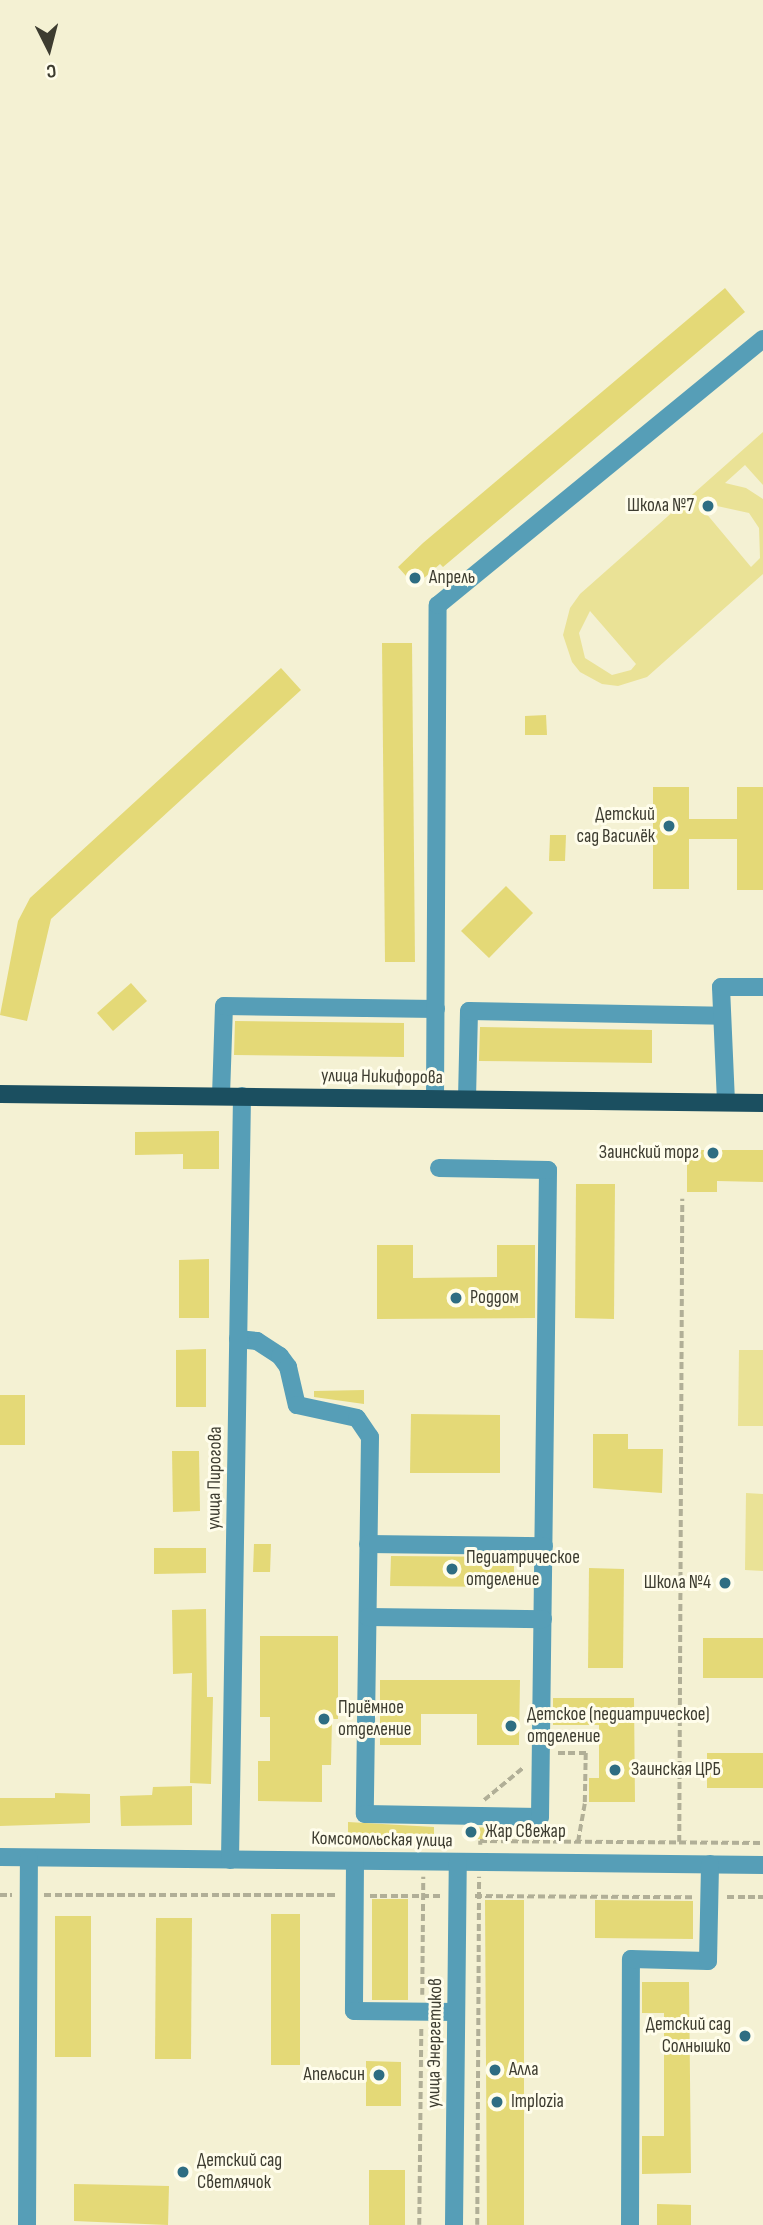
<!DOCTYPE html>
<html>
<head>
<meta charset="utf-8">
<style>
  body { margin:0 }
  #map { position:relative; width:763px; height:2225px; overflow:hidden; background:#f4f1d3; font-family:"Sofia Sans Condensed",sans-serif }
  div>[style] { position:absolute }
  [style*='--x'] { left:calc(var(--x)*1px); top:calc(var(--y)*1px); width:calc(var(--w)*1px); rotate:calc(var(--a)*1deg) }
  .green>* { inset:0; background:#eae296 }
  .building>* { inset:0; background:#e4d977 }
  .path>* { height:3.5px; margin-top:-1.75px; transform-origin:0; background:repeating-linear-gradient(90deg,#b1af97 0 7px,transparent 0 10.5px) }
  .minor>* { height:18px; margin:-9px; padding:0 9px; transform-origin:9px; border-radius:9px; background:#569eb7 }
  .major>* { height:18px; margin:-9px; padding:0 9px; transform-origin:9px; border-radius:9px; background:#1b4f60 }
  .dots>* { width:19px; height:19px; translate:-50% -50%; box-sizing:border-box; border:4px solid #fffdeb; border-radius:50% }
  span { translate:-50% -50%; white-space:nowrap; text-align:center; line-height:1.15; -webkit-text-stroke:6px #fffdeb; paint-order:stroke }
  .poi-label { font-size:19px; color:#3d3c30 }
  .right { translate:-100% -50%; text-align:right }
  .left { translate:0 -50%; text-align:left }
  .street-label { font-size:19px; color:#3d3c30 }
  .north { position:absolute; left:14px; top:14px; width:70px; height:70px; -webkit-text-stroke:5px #fffdeb; paint-order:stroke; rotate:174deg; font-size:19px; font-weight:700; line-height:28px; text-align:center; color:#3d3c30 }
  .north::after { content:''; display:block; margin:auto; width:24px; height:32px; background:#3d3c30; clip-path:polygon(50% 0,100% 100%,50% 72%,0 100%) }
</style>
</head>
<body>
<div id="map">
  <div class="green">
    <div style="clip-path:polygon(evenodd,763px 432px,763px 485px,745px 465px,725px 483px,746px 488px,763px 499px,763px 574px,647px 677px,618px 686px,602px 684px,580px 672px,572px 662px,563px 635px,570px 608px,580px 594px,763px 432px,717px 506px,749px 513px,759px 528px,760px 558px,751px 567px,705px 512px,717px 506px,763px 432px,590px 611px,636px 664px,631px 670px,612px 675px,585px 658px,579px 633px,590px 611px)"></div>
    <div style="clip-path:polygon(739px 1350px,763px 1350px,763px 1426px,738px 1426px)"></div>
    <div style="clip-path:polygon(746px 1493px,763px 1494px,763px 1571px,745px 1570px)"></div>
  </div>
  <div class="building">
    <div style="clip-path:polygon(725px 288px,745px 312px,443px 567px,440px 564px,415px 586px,398px 567px,423px 543px)"></div>
    <div style="clip-path:polygon(382px 643px,412px 643px,415px 962px,385px 962px)"></div>
    <div style="clip-path:polygon(281px 668px,301px 690px,51px 919px,27px 1021px,0 1015px,18px 921px,30px 898px)"></div>
    <div style="clip-path:polygon(546px 715px,547px 735px,525px 735px,525px 716px)"></div>
    <div style="clip-path:polygon(653px 787px,689px 787px,689px 819px,737px 819px,737px 787px,763px 787px,763px 890px,737px 890px,737px 839px,689px 839px,689px 889px,653px 889px)"></div>
    <div style="clip-path:polygon(550px 835px,566px 835px,565px 861px,549px 861px)"></div>
    <div style="clip-path:polygon(506px 886px,533px 913px,489px 958px,461px 931px)"></div>
    <div style="clip-path:polygon(131px 983px,147px 1001px,113px 1031px,97px 1013px)"></div>
    <div style="clip-path:polygon(235px 1021px,404px 1023px,404px 1057px,234px 1055px)"></div>
    <div style="clip-path:polygon(480px 1027px,652px 1030px,652px 1063px,479px 1061px)"></div>
    <div style="clip-path:polygon(219px 1131px,219px 1169px,183px 1169px,183px 1154px,135px 1155px,135px 1132px)"></div>
    <div style="clip-path:polygon(687px 1150px,763px 1150px,763px 1182px,717px 1181px,717px 1192px,687px 1192px)"></div>
    <div style="clip-path:polygon(576px 1184px,615px 1184px,614px 1319px,575px 1318px)"></div>
    <div style="clip-path:polygon(377px 1245px,413px 1245px,413px 1278px,497px 1277px,497px 1245px,535px 1245px,535px 1318px,377px 1319px)"></div>
    <div style="clip-path:polygon(209px 1259px,209px 1318px,179px 1318px,179px 1260px)"></div>
    <div style="clip-path:polygon(206px 1349px,206px 1407px,176px 1407px,176px 1350px)"></div>
    <div style="clip-path:polygon(364px 1390px,364px 1404px,314px 1397px,314px 1391px)"></div>
    <div style="clip-path:polygon(0 1395px,25px 1395px,25px 1445px,0 1445px)"></div>
    <div style="clip-path:polygon(411px 1414px,500px 1415px,500px 1473px,410px 1473px)"></div>
    <div style="clip-path:polygon(593px 1434px,628px 1434px,628px 1449px,663px 1449px,662px 1493px,593px 1488px)"></div>
    <div style="clip-path:polygon(172px 1451px,199px 1451px,200px 1511px,173px 1512px)"></div>
    <div style="clip-path:polygon(254px 1544px,271px 1544px,270px 1572px,253px 1572px)"></div>
    <div style="clip-path:polygon(154px 1548px,206px 1548px,206px 1573px,154px 1574px)"></div>
    <div style="clip-path:polygon(391px 1556px,514px 1557px,514px 1587px,390px 1586px)"></div>
    <div style="clip-path:polygon(589px 1568px,624px 1569px,623px 1668px,588px 1668px)"></div>
    <div style="clip-path:polygon(206px 1609px,207px 1697px,213px 1697px,211px 1784px,190px 1783px,192px 1673px,173px 1674px,172px 1610px)"></div>
    <div style="clip-path:polygon(260px 1636px,338px 1636px,338px 1719px,332px 1719px,331px 1765px,322px 1765px,322px 1802px,258px 1801px,258px 1761px,270px 1761px,270px 1717px,260px 1717px)"></div>
    <div style="clip-path:polygon(703px 1638px,763px 1638px,763px 1678px,703px 1678px)"></div>
    <div style="clip-path:polygon(380px 1680px,520px 1680px,519px 1745px,477px 1745px,477px 1714px,421px 1714px,421px 1745px,380px 1745px)"></div>
    <div style="clip-path:polygon(553px 1698px,634px 1698px,635px 1802px,589px 1802px,589px 1778px,599px 1778px,599px 1725px,553px 1725px)"></div>
    <div style="clip-path:polygon(707px 1753px,763px 1753px,763px 1788px,707px 1788px)"></div>
    <div style="clip-path:polygon(192px 1786px,192px 1825px,121px 1826px,120px 1796px,152px 1795px,153px 1787px)"></div>
    <div style="clip-path:polygon(55px 1793px,90px 1794px,90px 1823px,0 1826px,0 1798px,55px 1798px)"></div>
    <div style="clip-path:polygon(348px 1822px,434px 1827px,434px 1839px,348px 1838px)"></div>
    <div style="clip-path:polygon(466px 1827px,503px 1828px,503px 1839px,466px 1839px)"></div>
    <div style="clip-path:polygon(372px 1899px,408px 1899px,408px 2000px,372px 2000px)"></div>
    <div style="clip-path:polygon(485px 1900px,524px 1900px,524px 2225px,487px 2225px)"></div>
    <div style="clip-path:polygon(595px 1900px,693px 1901px,693px 1939px,595px 1938px)"></div>
    <div style="clip-path:polygon(271px 1914px,300px 1914px,300px 2065px,271px 2065px)"></div>
    <div style="clip-path:polygon(55px 1916px,91px 1916px,91px 2057px,55px 2057px)"></div>
    <div style="clip-path:polygon(156px 1918px,192px 1918px,191px 2059px,155px 2059px)"></div>
    <div style="clip-path:polygon(642px 1982px,689px 1982px,691px 2173px,642px 2174px,642px 2136px,664px 2136px,664px 2013px,642px 2013px)"></div>
    <div style="clip-path:polygon(366px 2061px,401px 2062px,401px 2106px,366px 2106px)"></div>
    <div style="clip-path:polygon(369px 2170px,405px 2170px,405px 2225px,369px 2225px)"></div>
    <div style="clip-path:polygon(74px 2184px,169px 2186px,168px 2225px,74px 2221px)"></div>
    <div style="clip-path:polygon(657px 2204px,691px 2205px,691px 2225px,657px 2225px)"></div>
  </div>
  <div class="path">
    <div style="--x:558;--y:1753;--w:28;--a:0"></div>
    <div style="--x:586;--y:1753;--w:51;--a:91.1"></div>
    <div style="--x:585;--y:1804;--w:39;--a:100"></div>
    <div style="--x:484;--y:1800;--w:52;--a:-39.5"></div>
    <div style="--x:679;--y:1842;--w:643;--a:-89.73"></div>
    <div style="--x:480;--y:1845;--w:4;--a:-90"></div>
    <div style="--x:480;--y:1841;--w:283;--a:0.4"></div>
    <div style="--x:0;--y:1895;--w:12;--a:0"></div>
    <div style="--x:44;--y:1895;--w:293;--a:0"></div>
    <div style="--x:370;--y:1896;--w:72;--a:0"></div>
    <div style="--x:475;--y:1896;--w:219;--a:0.3"></div>
    <div style="--x:727;--y:1897;--w:36;--a:0"></div>
    <div style="--x:422;--y:1995;--w:118;--a:-89.5"></div>
    <div style="--x:419;--y:2225;--w:197;--a:-89.4"></div>
    <div style="--x:477;--y:2225;--w:348;--a:-89.7"></div>
  </div>
  <div class="minor">
    <div style="--x:221;--y:1096;--w:90;--a:-88.1"></div>
    <div style="--x:224;--y:1006;--w:212;--a:0.8"></div>
    <div style="--x:435;--y:1099;--w:494;--a:-89.7"></div>
    <div style="--x:438;--y:605;--w:420;--a:-39.3"></div>
    <div style="--x:467;--y:1099;--w:88;--a:-88.7"></div>
    <div style="--x:469;--y:1011;--w:253;--a:1.1"></div>
    <div style="--x:726;--y:1102;--w:115;--a:-92.5"></div>
    <div style="--x:721;--y:987;--w:42;--a:0"></div>
    <div style="--x:238;--y:1339;--w:19;--a:6"></div>
    <div style="--x:257;--y:1341;--w:27;--a:33"></div>
    <div style="--x:280;--y:1356;--w:14;--a:54"></div>
    <div style="--x:288;--y:1367;--w:39;--a:77"></div>
    <div style="--x:297;--y:1405;--w:61;--a:12.2"></div>
    <div style="--x:357;--y:1418;--w:23;--a:56"></div>
    <div style="--x:370;--y:1437;--w:377;--a:90.8"></div>
    <div style="--x:365;--y:1814;--w:175;--a:1"></div>
    <div style="--x:540;--y:1817;--w:647;--a:-89.29"></div>
    <div style="--x:548;--y:1170;--w:109;--a:-178.9"></div>
    <div style="--x:368;--y:1544;--w:176;--a:0.7"></div>
    <div style="--x:368;--y:1617;--w:175;--a:0.7"></div>
    <div style="--x:0;--y:1857;--w:763;--a:0.6"></div>
    <div style="--x:230;--y:1860;--w:764;--a:-89.1"></div>
    <div style="--x:355;--y:1861;--w:150;--a:90.4"></div>
    <div style="--x:354;--y:2011;--w:102;--a:0.6"></div>
    <div style="--x:27;--y:2225;--w:367;--a:-89.7"></div>
    <div style="--x:454;--y:2225;--w:363;--a:-89.4"></div>
    <div style="--x:630;--y:2225;--w:266;--a:-89.8"></div>
    <div style="--x:631;--y:1959;--w:77;--a:1.5"></div>
    <div style="--x:708;--y:1961;--w:97;--a:-88.8"></div>
  </div>
  <div class="major">
    <div style="--x:0;--y:1094;--w:763;--a:0.68"></div>
  </div>
  <div class="dots">
    <div style="left:708px;top:506px;background:#2e6d82"></div>
    <div style="left:415px;top:578px;background:#2e6d82"></div>
    <div style="left:669px;top:826px;background:#2e6d82"></div>
    <div style="left:713px;top:1153px;background:#2e6d82"></div>
    <div style="left:456px;top:1298px;background:#2e6d82"></div>
    <div style="left:452px;top:1569px;background:#2e6d82"></div>
    <div style="left:725px;top:1583px;background:#2e6d82"></div>
    <div style="left:324px;top:1719px;background:#2e6d82"></div>
    <div style="left:511px;top:1726px;background:#2e6d82"></div>
    <div style="left:615px;top:1770px;background:#2e6d82"></div>
    <div style="left:471px;top:1832px;background:#2e6d82"></div>
    <div style="left:745px;top:2036px;background:#2e6d82"></div>
    <div style="left:495px;top:2070px;background:#2e6d82"></div>
    <div style="left:379px;top:2075px;background:#2e6d82"></div>
    <div style="left:497px;top:2102px;background:#2e6d82"></div>
    <div style="left:183px;top:2172px;background:#2e6d82"></div>
  </div>
  <div class="poi-label">
    <span class="right" style="left:694px;top:506px">Школа №7</span>
    <span class="left" style="left:429px;top:578px">Апрель</span>
    <span class="right" style="left:655px;top:826px">Детский<br>сад Василёк</span>
    <span class="right" style="left:699px;top:1153px">Заинский торг</span>
    <span class="left" style="left:470px;top:1298px">Роддом</span>
    <span class="left" style="left:466px;top:1569px">Педиатрическое<br>отделение</span>
    <span class="right" style="left:711px;top:1583px">Школа №4</span>
    <span class="left" style="left:338px;top:1719px">Приёмное<br>отделение</span>
    <span class="left" style="left:527px;top:1726px">Детское (педиатрическое)<br>отделение</span>
    <span class="left" style="left:631px;top:1770px">Заинская ЦРБ</span>
    <span class="left" style="left:485px;top:1832px">Жар Свежар</span>
    <span class="right" style="left:731px;top:2036px">Детский сад<br>Солнышко</span>
    <span class="left" style="left:509px;top:2070px">Алла</span>
    <span class="right" style="left:365px;top:2075px">Апельсин</span>
    <span class="left" style="left:511px;top:2102px">Implozia</span>
    <span class="left" style="left:197px;top:2172px">Детский сад<br>Светлячок</span>
  </div>
  <div class="street-label">
    <span style="left:382px;top:1077px;rotate:1deg">улица Никифорова</span>
    <span style="left:215px;top:1478px;rotate:-89deg">улица Пирогова</span>
    <span style="left:382px;top:1840px;rotate:1deg">Комсомольская улица</span>
    <span style="left:435px;top:2043px;rotate:-89deg">улица Энергетиков</span>
  </div>
  <div class="north">С</div>
</div>
</body>
</html>
